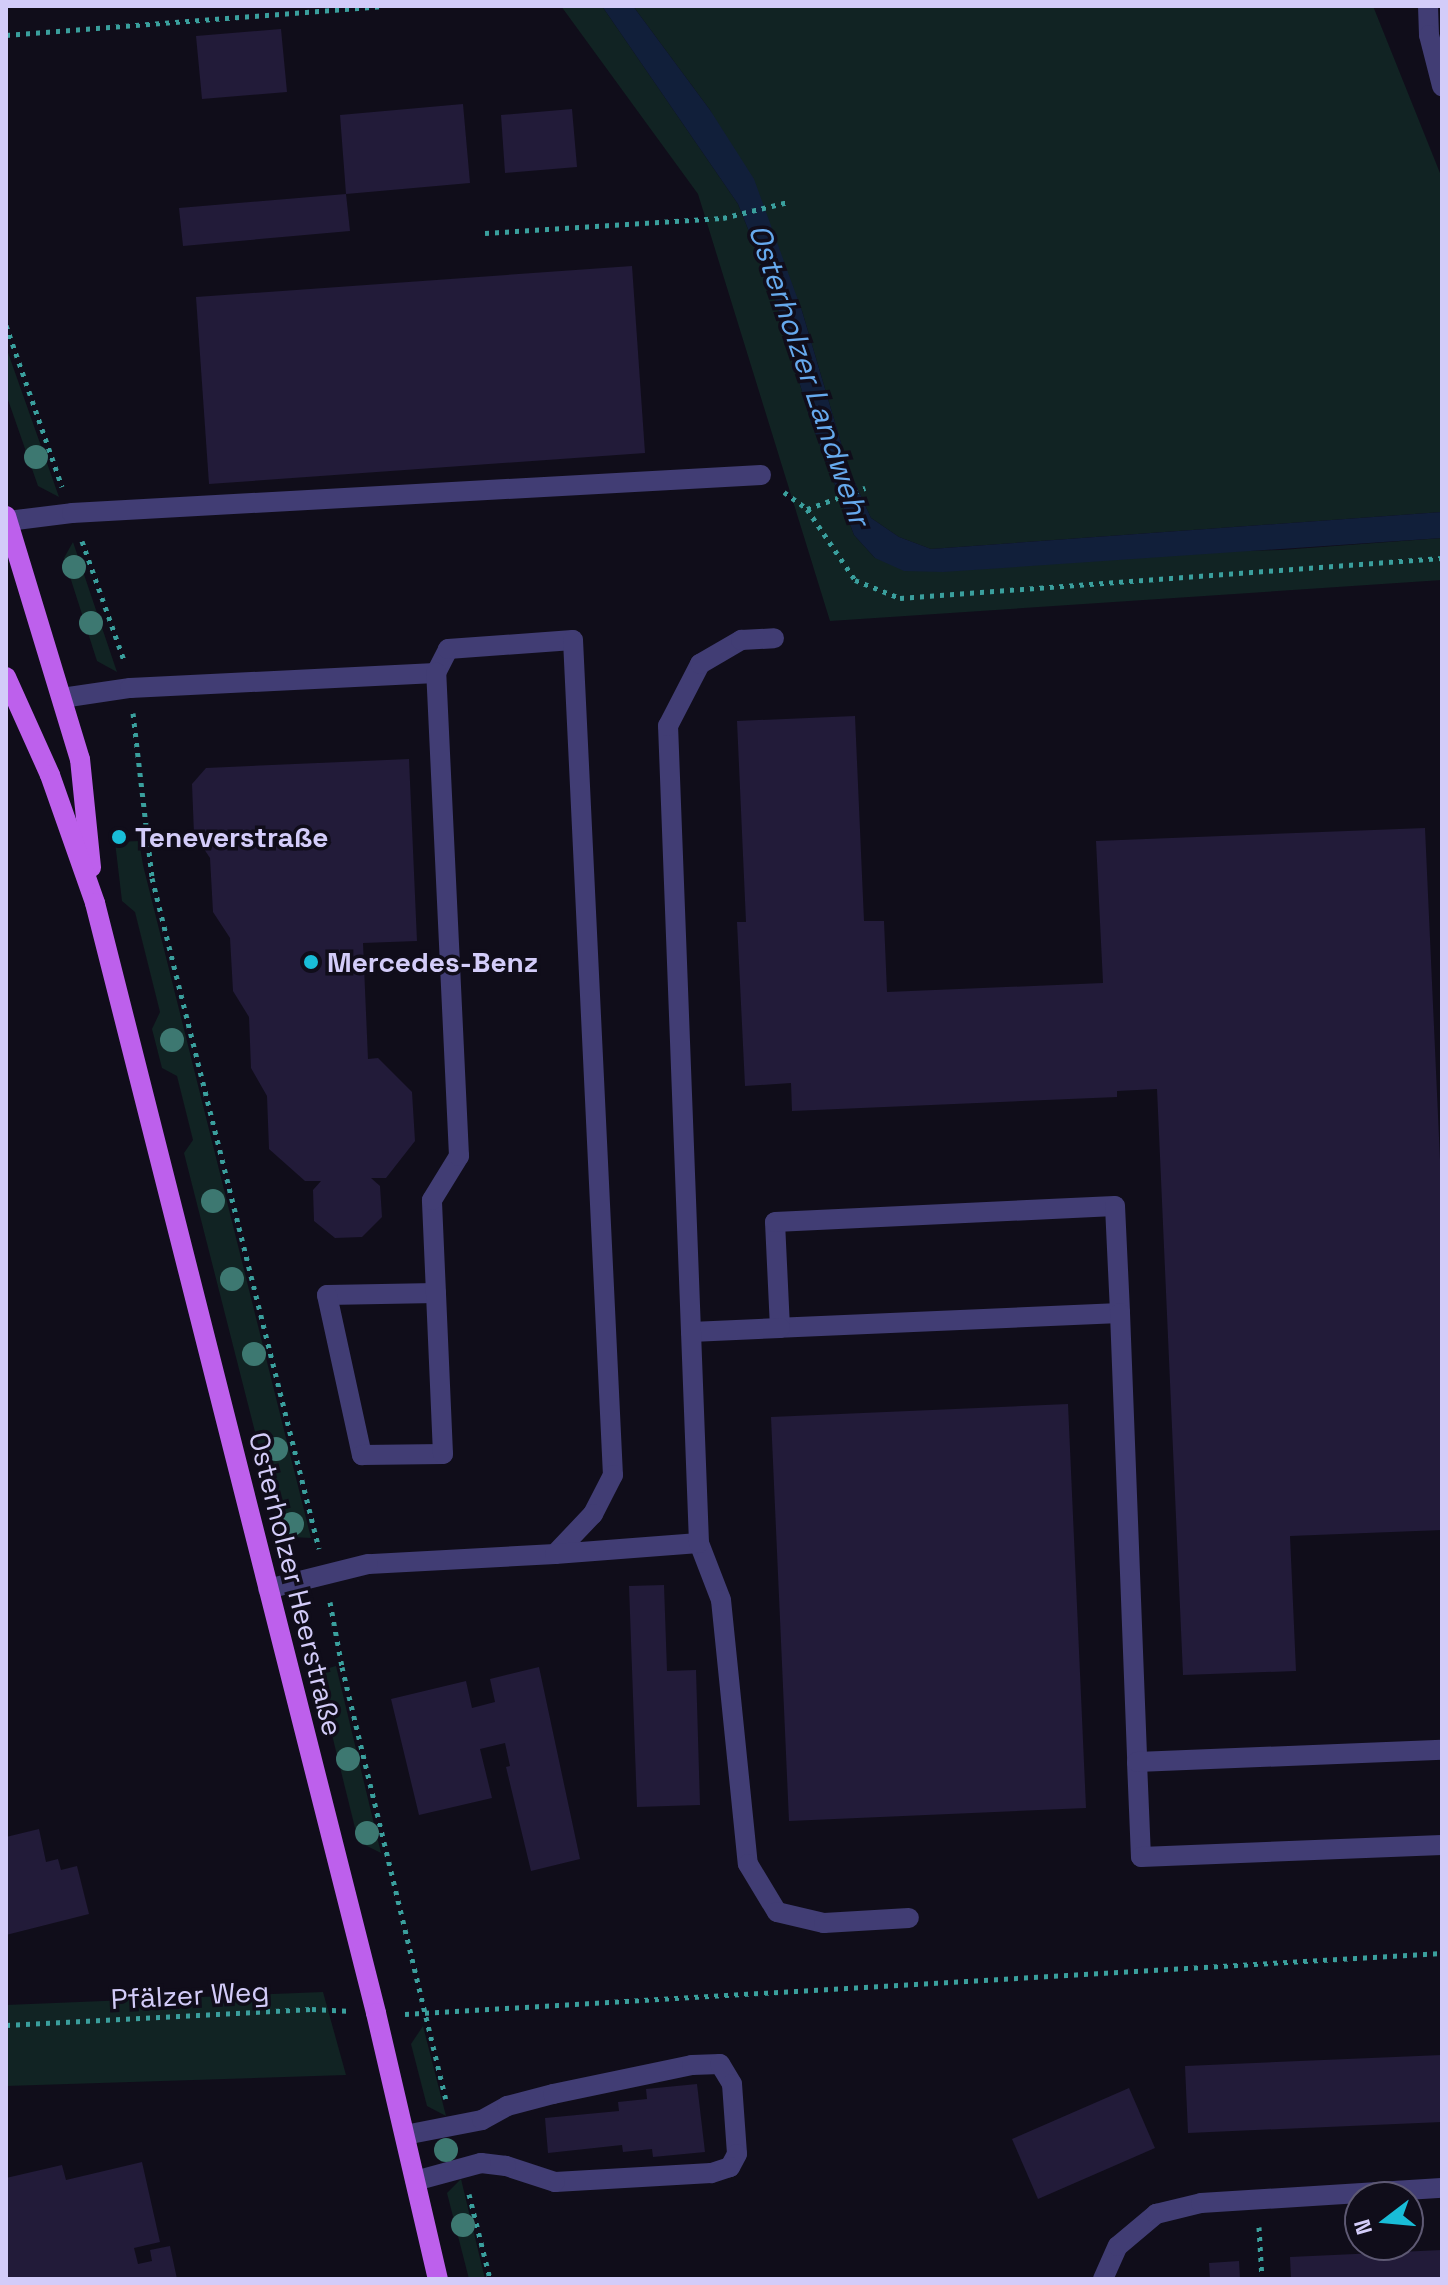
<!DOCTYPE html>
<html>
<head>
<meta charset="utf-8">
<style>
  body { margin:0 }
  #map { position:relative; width:1448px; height:2285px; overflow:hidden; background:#100d1a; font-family:"Space Grotesk",sans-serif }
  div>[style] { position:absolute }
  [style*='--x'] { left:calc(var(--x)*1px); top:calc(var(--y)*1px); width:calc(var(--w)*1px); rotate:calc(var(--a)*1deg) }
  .green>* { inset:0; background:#112323 }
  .water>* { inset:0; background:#111f3a }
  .building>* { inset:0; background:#221b39 }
  .path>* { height:5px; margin-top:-2.5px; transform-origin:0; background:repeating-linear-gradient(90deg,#3a9f9d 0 4px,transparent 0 10px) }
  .minor>* { height:20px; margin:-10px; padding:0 10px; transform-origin:10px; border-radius:10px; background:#413d74 }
  .major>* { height:20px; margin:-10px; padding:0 10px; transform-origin:10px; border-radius:10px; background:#bd60ec }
  .trees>* { width:24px; height:24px; margin:-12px; border-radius:50%; background:#3d7871 }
  .dots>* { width:22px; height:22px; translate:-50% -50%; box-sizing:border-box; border:4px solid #100d1a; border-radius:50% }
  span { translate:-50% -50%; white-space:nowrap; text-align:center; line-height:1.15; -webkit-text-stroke:7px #100d1a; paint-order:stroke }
  .poi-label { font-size:28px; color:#d3ccf9; font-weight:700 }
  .left { translate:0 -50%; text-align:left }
  .street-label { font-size:28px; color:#d3ccf9 }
  .water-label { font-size:30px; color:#66a9ed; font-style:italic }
  .frame { position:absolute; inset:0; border:8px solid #d3ccf9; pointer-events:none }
  .north { position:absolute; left:1344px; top:2181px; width:80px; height:80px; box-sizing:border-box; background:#100d1a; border:2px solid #5e5973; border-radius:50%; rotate:254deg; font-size:22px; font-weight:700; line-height:32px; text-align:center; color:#d3ccf9 }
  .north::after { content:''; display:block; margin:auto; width:28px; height:36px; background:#19bdd8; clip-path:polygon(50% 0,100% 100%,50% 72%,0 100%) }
</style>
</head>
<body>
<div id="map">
  <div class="green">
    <div style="clip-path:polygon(561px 6px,602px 6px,738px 204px,772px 289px,811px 422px,854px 535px,875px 558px,1281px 550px,1442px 538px,1442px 580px,830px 621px,698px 194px)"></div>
    <div style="clip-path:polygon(633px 6px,1373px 6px,1442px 178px,1442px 512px,931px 549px,899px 537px,871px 518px,849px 470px,802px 311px,710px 110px)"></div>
    <div style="clip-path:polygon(6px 347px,59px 497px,38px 486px,6px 394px)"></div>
    <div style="clip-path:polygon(73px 542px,117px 672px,97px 661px,64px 558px)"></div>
    <div style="clip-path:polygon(139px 841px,143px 865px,311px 1538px,292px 1537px,279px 1526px,184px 1153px,193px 1140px,177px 1076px,162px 1068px,152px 1029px,160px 1012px,135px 912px,122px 901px,115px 842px)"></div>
    <div style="clip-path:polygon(336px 1666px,381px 1853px,365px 1845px,356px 1832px,318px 1678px,322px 1670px)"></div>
    <div style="clip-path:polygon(323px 1992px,346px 2075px,6px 2086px,6px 2005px)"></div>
    <div style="clip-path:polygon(423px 2026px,446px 2116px,427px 2106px,411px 2044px)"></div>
    <div style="clip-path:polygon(461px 2179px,485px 2279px,469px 2279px,447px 2193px)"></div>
  </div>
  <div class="water">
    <div style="clip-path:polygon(602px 6px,633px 6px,710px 110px,754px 179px,802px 311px,849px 470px,871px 518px,899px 537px,931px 549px,1442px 512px,1442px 538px,943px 572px,904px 571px,875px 558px,854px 535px,811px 422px,772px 289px,738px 204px)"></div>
  </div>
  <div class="building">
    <div style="clip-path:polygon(281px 29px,287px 92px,202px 99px,196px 36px)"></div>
    <div style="clip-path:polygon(463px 104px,470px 183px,346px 194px,350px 231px,183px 246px,179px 208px,346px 194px,340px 115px)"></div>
    <div style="clip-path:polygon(572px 109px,577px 167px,505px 173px,501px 115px)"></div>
    <div style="clip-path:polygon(632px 266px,645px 453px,209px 484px,196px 297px)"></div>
    <div style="clip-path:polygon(855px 716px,864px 921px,884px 921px,887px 992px,1103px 983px,1096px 841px,1425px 828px,1442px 1204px,1442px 1530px,1290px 1536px,1296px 1671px,1183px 1675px,1157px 1089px,1117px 1091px,1117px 1097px,792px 1111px,791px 1083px,745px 1086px,737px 922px,746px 922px,737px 721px)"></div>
    <div style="clip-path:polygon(409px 759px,417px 941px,363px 943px,368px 1059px,378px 1058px,412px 1092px,415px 1141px,386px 1178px,371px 1178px,380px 1186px,382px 1217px,362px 1237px,335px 1238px,314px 1221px,313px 1190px,321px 1181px,305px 1181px,269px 1149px,267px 1096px,251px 1068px,249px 1017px,233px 991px,230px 938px,213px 912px,210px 858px,194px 834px,192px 784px,206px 768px)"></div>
    <div style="clip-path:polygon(1068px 1404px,1086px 1808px,789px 1821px,771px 1417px)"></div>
    <div style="clip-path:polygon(664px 1585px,667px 1671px,696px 1670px,700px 1805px,637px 1807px,629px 1586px)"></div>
    <div style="clip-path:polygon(539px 1667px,580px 1859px,531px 1871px,506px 1767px,510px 1766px,505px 1743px,480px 1749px,492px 1798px,419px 1815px,391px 1699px,466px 1681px,472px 1708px,495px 1702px,490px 1679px)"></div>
    <div style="clip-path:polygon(39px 1829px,46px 1862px,58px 1859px,61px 1870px,77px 1866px,89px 1914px,6px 1935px,6px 1837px)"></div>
    <div style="clip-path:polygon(1442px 2055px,1442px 2122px,1188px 2133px,1185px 2066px)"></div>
    <div style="clip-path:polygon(697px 2084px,705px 2152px,653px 2157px,652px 2149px,623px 2152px,622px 2145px,548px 2153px,545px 2118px,619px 2111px,618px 2102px,647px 2099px,646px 2089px)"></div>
    <div style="clip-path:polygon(1129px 2088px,1155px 2148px,1038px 2199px,1012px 2139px)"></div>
    <div style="clip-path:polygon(142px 2162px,160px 2242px,134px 2248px,138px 2264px,152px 2261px,150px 2250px,170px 2246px,177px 2279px,6px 2279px,6px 2178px,62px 2165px,66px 2180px)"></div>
    <div style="clip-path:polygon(1442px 2250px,1442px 2279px,1291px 2279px,1290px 2257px)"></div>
    <div style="clip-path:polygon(1239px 2261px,1240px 2279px,1210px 2279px,1209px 2263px)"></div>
  </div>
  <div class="path">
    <div style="--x:6;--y:35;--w:376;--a:-4.4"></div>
    <div style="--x:485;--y:233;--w:238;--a:-3.6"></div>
    <div style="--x:723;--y:218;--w:67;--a:-13.8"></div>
    <div style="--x:6;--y:325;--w:171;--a:70.9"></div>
    <div style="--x:784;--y:492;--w:29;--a:36"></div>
    <div style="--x:807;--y:509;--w:86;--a:55.9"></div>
    <div style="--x:855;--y:580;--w:48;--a:21.8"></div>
    <div style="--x:900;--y:598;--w:543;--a:-4.22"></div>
    <div style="--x:807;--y:509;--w:62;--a:-19.9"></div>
    <div style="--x:82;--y:541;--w:126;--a:70.6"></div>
    <div style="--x:133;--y:713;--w:166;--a:83.4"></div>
    <div style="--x:152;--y:878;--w:691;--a:76.02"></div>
    <div style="--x:330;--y:1602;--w:66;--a:79.5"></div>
    <div style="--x:342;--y:1667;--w:444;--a:76.5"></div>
    <div style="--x:405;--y:2014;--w:1039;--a:-3.37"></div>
    <div style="--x:6;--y:2025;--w:306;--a:-3"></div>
    <div style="--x:312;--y:2009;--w:35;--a:3"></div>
    <div style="--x:469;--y:2194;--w:88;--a:76.1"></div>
    <div style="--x:1259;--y:2227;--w:52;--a:86.7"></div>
  </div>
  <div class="minor">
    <div style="--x:1428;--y:6;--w:29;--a:88"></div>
    <div style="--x:1429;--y:35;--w:53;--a:75.7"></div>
    <div style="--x:8;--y:521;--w:64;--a:-7.1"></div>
    <div style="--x:72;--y:513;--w:690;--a:-3.16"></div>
    <div style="--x:62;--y:698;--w:69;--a:-8.4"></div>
    <div style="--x:130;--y:688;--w:306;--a:-2.8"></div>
    <div style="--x:436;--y:673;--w:27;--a:-63"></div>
    <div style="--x:448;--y:649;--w:125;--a:-4.1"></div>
    <div style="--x:573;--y:640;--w:836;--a:87.26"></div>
    <div style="--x:613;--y:1475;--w:44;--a:117.1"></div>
    <div style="--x:593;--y:1514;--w:55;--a:133.5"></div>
    <div style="--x:555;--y:1554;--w:187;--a:176.9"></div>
    <div style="--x:368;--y:1564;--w:103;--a:166"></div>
    <div style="--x:436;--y:1293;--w:109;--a:178.9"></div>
    <div style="--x:327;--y:1295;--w:164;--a:77.7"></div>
    <div style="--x:362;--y:1455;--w:81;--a:-0.7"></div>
    <div style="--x:443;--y:1454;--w:254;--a:-92.5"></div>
    <div style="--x:432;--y:1200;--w:52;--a:-58.5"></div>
    <div style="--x:459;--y:1156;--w:484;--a:-92.7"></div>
    <div style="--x:1120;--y:1313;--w:340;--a:177.5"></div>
    <div style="--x:780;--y:1328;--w:106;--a:-92.7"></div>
    <div style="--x:775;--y:1222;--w:340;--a:-2.7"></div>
    <div style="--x:1115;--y:1206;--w:107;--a:87.3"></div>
    <div style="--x:1120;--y:1313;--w:449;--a:87.8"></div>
    <div style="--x:1137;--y:1762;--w:95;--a:87.6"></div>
    <div style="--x:1141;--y:1857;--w:301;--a:-2.3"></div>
    <div style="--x:691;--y:1332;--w:89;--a:-2.6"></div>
    <div style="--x:699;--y:1543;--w:61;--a:68.9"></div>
    <div style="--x:721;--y:1600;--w:265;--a:84.2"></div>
    <div style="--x:748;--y:1864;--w:56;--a:58.9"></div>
    <div style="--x:777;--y:1912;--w:48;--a:13.2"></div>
    <div style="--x:824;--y:1923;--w:85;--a:-3.4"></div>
    <div style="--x:555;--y:1554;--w:144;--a:-4.4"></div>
    <div style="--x:699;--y:1543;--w:818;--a:-92.17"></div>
    <div style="--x:668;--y:726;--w:70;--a:-62.7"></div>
    <div style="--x:700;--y:664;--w:48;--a:-30.3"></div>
    <div style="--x:741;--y:640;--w:33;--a:-3"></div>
    <div style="--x:1137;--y:1762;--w:305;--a:-2.3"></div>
    <div style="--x:405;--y:2135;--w:78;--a:-11"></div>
    <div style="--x:482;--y:2120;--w:29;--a:-29"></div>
    <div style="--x:507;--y:2106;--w:48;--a:-14.6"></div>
    <div style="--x:553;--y:2094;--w:142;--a:-11.8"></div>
    <div style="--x:692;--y:2065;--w:28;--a:-2"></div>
    <div style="--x:720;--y:2064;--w:23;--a:59"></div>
    <div style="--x:732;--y:2084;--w:70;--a:85.9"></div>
    <div style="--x:737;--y:2154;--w:15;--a:118"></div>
    <div style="--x:730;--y:2167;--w:20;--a:162"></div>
    <div style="--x:711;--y:2173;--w:156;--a:176.7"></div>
    <div style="--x:555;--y:2182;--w:52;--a:-161.9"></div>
    <div style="--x:506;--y:2166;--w:25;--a:-173"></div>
    <div style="--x:481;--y:2163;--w:68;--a:164.7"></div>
    <div style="--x:1103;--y:2279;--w:36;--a:-66"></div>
    <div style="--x:1118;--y:2246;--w:50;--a:-40.1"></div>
    <div style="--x:1156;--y:2214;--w:46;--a:-13.7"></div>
    <div style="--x:1201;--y:2203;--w:241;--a:-3.6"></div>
  </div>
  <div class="major">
    <div style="--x:6;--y:516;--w:254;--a:73.1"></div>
    <div style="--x:80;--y:759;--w:109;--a:84.2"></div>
    <div style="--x:6;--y:677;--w:107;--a:65.8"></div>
    <div style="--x:50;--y:775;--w:136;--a:70.6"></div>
    <div style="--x:95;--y:903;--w:1145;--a:75.79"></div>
    <div style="--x:376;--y:2013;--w:273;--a:76.9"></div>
  </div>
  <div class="trees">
    <div style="left:36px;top:457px"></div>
    <div style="left:74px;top:567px"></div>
    <div style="left:91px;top:623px"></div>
    <div style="left:172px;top:1040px"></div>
    <div style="left:213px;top:1201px"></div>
    <div style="left:232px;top:1279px"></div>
    <div style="left:254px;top:1354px"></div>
    <div style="left:276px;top:1449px"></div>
    <div style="left:292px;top:1524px"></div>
    <div style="left:348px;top:1759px"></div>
    <div style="left:367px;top:1833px"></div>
    <div style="left:446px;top:2150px"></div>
    <div style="left:463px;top:2225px"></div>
  </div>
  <div class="dots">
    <div style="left:119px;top:837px;background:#19bdd8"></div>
    <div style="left:311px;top:962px;background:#19bdd8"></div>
  </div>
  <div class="poi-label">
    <span class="left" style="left:135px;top:837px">Teneverstraße</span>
    <span class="left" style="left:327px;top:962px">Mercedes-Benz</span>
  </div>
  <div class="street-label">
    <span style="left:296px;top:1584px;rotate:76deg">Osterholzer Heerstraße</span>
    <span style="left:190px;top:1995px;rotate:-3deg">Pfälzer Weg</span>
  </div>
  <div class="water-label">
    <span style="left:809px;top:375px;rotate:71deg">Osterholzer Landwehr</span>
  </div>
  <div class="frame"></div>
  <div class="north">N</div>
</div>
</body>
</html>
